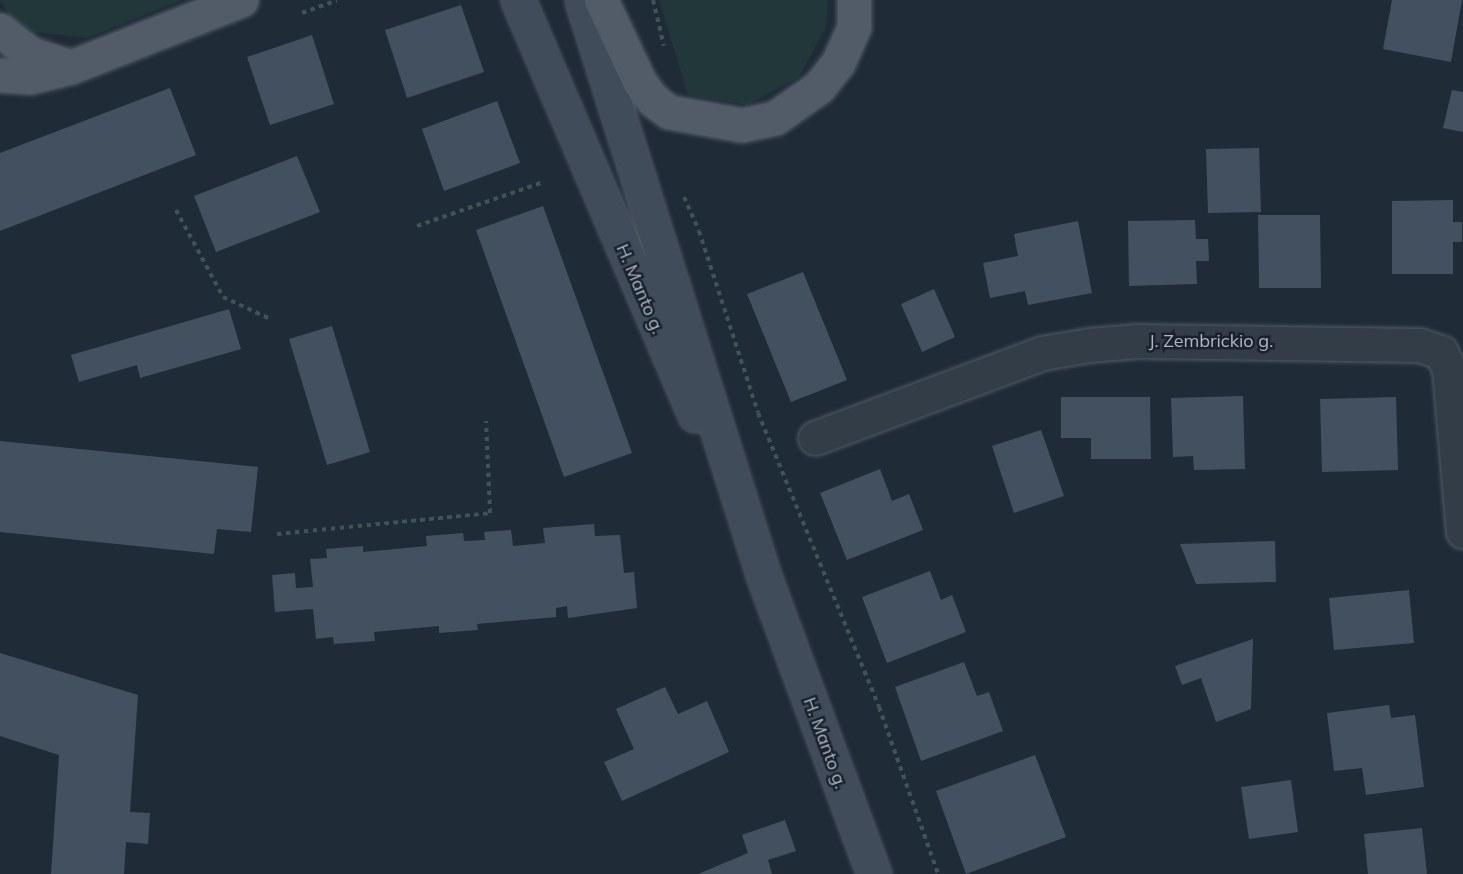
<!DOCTYPE html>
<html>
<head>
<meta charset="utf-8">
<style>
  body { margin:0 }
  #map { position:relative; width:1463px; height:874px; overflow:hidden; background:#202b38; font-family:Mulish,sans-serif }
  div>[style] { position:absolute }
  [style*='--x'] { left:calc(var(--x)*1px); top:calc(var(--y)*1px); width:calc(var(--w)*1px); rotate:calc(var(--a)*1deg) }
  .green>* { inset:0; background:#223739 }
  .building>* { inset:0; background:#435060 }
  .path>* { height:4px; margin-top:-2px; transform-origin:0; background:repeating-linear-gradient(90deg,#3f5456 0 4.5px,transparent 0 9px) }
  .roads { filter:drop-shadow(0 0 2px #515a66) drop-shadow(0 0 2px #515a66) }
  .minor>* { height:33px; margin:-16.5px; padding:0 16.5px; transform-origin:16.5px; border-radius:16.5px; background:#333d48 }
  .secondary>* { height:33px; margin:-16.5px; padding:0 16.5px; transform-origin:16.5px; border-radius:16.5px; background:#414c5b }
  .primary>* { height:33px; margin:-16.5px; padding:0 16.5px; transform-origin:16.5px; border-radius:16.5px; background:#515c68 }
  span { translate:-50% -50%; white-space:nowrap; text-align:center; line-height:1.15; -webkit-text-stroke:5px #19222d; paint-order:stroke }
  .street-label { font-size:18px; color:#adb7c5 }
</style>
</head>
<body>
<div id="map">
  <div class="green">
    <div style="clip-path:polygon(0 0,182px 0,87px 38px,34px 32px,11px 18px)"></div>
    <div style="clip-path:polygon(659px 0,828px 0,826px 27px,799px 77px,748px 105px,688px 95px)"></div>
  </div>
  <div class="building">
    <div style="clip-path:polygon(1392px 0,1462px 0,1451px 62px,1383px 49px)"></div>
    <div style="clip-path:polygon(461px 5px,484px 72px,407px 98px,385px 30px)"></div>
    <div style="clip-path:polygon(312px 35px,334px 104px,270px 125px,247px 57px)"></div>
    <div style="clip-path:polygon(170px 88px,196px 155px,0 231px,0 153px)"></div>
    <div style="clip-path:polygon(1452px 90px,1463px 92px,1463px 132px,1443px 128px)"></div>
    <div style="clip-path:polygon(497px 101px,520px 163px,444px 191px,422px 129px)"></div>
    <div style="clip-path:polygon(1259px 148px,1261px 212px,1208px 213px,1206px 149px)"></div>
    <div style="clip-path:polygon(297px 156px,320px 212px,216px 252px,194px 196px)"></div>
    <div style="clip-path:polygon(1453px 200px,1453px 222px,1462px 222px,1462px 242px,1453px 242px,1453px 274px,1392px 274px,1392px 201px)"></div>
    <div style="clip-path:polygon(543px 206px,632px 453px,564px 477px,476px 230px)"></div>
    <div style="clip-path:polygon(1258px 215px,1320px 215px,1321px 288px,1259px 288px)"></div>
    <div style="clip-path:polygon(1195px 220px,1196px 239px,1208px 239px,1209px 261px,1196px 261px,1197px 284px,1129px 286px,1128px 221px)"></div>
    <div style="clip-path:polygon(1078px 221px,1092px 293px,1028px 305px,1025px 291px,990px 298px,983px 263px,1018px 256px,1014px 234px)"></div>
    <div style="clip-path:polygon(803px 272px,847px 380px,791px 402px,747px 294px)"></div>
    <div style="clip-path:polygon(934px 289px,955px 337px,922px 352px,901px 304px)"></div>
    <div style="clip-path:polygon(229px 309px,241px 349px,140px 378px,137px 365px,79px 382px,71px 355px)"></div>
    <div style="clip-path:polygon(332px 326px,370px 452px,327px 465px,289px 339px)"></div>
    <div style="clip-path:polygon(1243px 396px,1245px 469px,1194px 470px,1193px 456px,1173px 457px,1171px 398px)"></div>
    <div style="clip-path:polygon(1061px 397px,1150px 397px,1151px 459px,1091px 459px,1091px 438px,1061px 438px)"></div>
    <div style="clip-path:polygon(1396px 397px,1398px 470px,1322px 472px,1320px 399px)"></div>
    <div style="clip-path:polygon(1041px 430px,1064px 496px,1014px 513px,992px 446px)"></div>
    <div style="clip-path:polygon(0 441px,258px 467px,251px 532px,217px 529px,214px 554px,0 532px)"></div>
    <div style="clip-path:polygon(880px 469px,892px 501px,909px 494px,923px 530px,847px 560px,820px 493px)"></div>
    <div style="clip-path:polygon(594px 524px,595px 536px,620px 535px,624px 573px,634px 572px,637px 608px,568px 618px,567px 606px,556px 608px,556px 617px,477px 624px,478px 630px,439px 633px,439px 626px,374px 632px,375px 641px,334px 644px,333px 637px,316px 639px,313px 609px,275px 612px,272px 575px,295px 573px,296px 588px,313px 587px,310px 559px,327px 558px,326px 549px,363px 546px,363px 552px,427px 546px,426px 536px,463px 533px,464px 541px,485px 540px,484px 532px,511px 530px,513px 546px,545px 543px,543px 528px)"></div>
    <div style="clip-path:polygon(1275px 541px,1276px 582px,1196px 584px,1180px 544px)"></div>
    <div style="clip-path:polygon(930px 571px,941px 600px,952px 595px,966px 632px,887px 663px,862px 597px)"></div>
    <div style="clip-path:polygon(1409px 590px,1414px 643px,1334px 650px,1329px 598px)"></div>
    <div style="clip-path:polygon(1253px 639px,1251px 709px,1216px 722px,1201px 678px,1182px 685px,1175px 666px)"></div>
    <div style="clip-path:polygon(0 653px,138px 695px,130px 812px,150px 813px,148px 844px,126px 842px,124px 874px,51px 874px,59px 755px,0 736px)"></div>
    <div style="clip-path:polygon(964px 662px,977px 696px,989px 692px,1003px 731px,921px 761px,895px 687px)"></div>
    <div style="clip-path:polygon(665px 687px,678px 714px,707px 701px,729px 752px,622px 801px,604px 762px,634px 749px,616px 709px)"></div>
    <div style="clip-path:polygon(1389px 705px,1391px 718px,1415px 715px,1424px 787px,1366px 795px,1362px 768px,1334px 771px,1327px 713px)"></div>
    <div style="clip-path:polygon(1035px 755px,1066px 837px,966px 874px,936px 791px)"></div>
    <div style="clip-path:polygon(1291px 780px,1298px 832px,1249px 839px,1241px 787px)"></div>
    <div style="clip-path:polygon(785px 820px,796px 851px,768px 860px,772px 874px,698px 874px,748px 853px,742px 835px)"></div>
    <div style="clip-path:polygon(1422px 828px,1427px 874px,1368px 874px,1364px 834px)"></div>
  </div>
  <div class="path">
    <div style="--x:653;--y:0;--w:47;--a:76.6"></div>
    <div style="--x:302;--y:13;--w:37;--a:-20"></div>
    <div style="--x:684;--y:197;--w:37;--a:66"></div>
    <div style="--x:699;--y:231;--w:191;--a:72"></div>
    <div style="--x:758;--y:413;--w:318;--a:67.6"></div>
    <div style="--x:879;--y:707;--w:177;--a:70.5"></div>
    <div style="--x:176;--y:210;--w:99;--a:61.6"></div>
    <div style="--x:223;--y:297;--w:50;--a:25"></div>
    <div style="--x:417;--y:226;--w:133;--a:-19.2"></div>
    <div style="--x:277;--y:534;--w:214;--a:-5.6"></div>
    <div style="--x:490;--y:513;--w:92;--a:-92.5"></div>
  </div>
  <div class="roads">
    <div class="minor">
      <div style="--x:815;--y:438;--w:242;--a:-20.5"></div>
      <div style="--x:1042;--y:353;--w:48;--a:-9.7"></div>
      <div style="--x:1089;--y:345;--w:48;--a:-4.8"></div>
      <div style="--x:1137;--y:341;--w:282;--a:0.8"></div>
      <div style="--x:1419;--y:345;--w:23;--a:18"></div>
      <div style="--x:1441;--y:352;--w:19;--a:65"></div>
      <div style="--x:1449;--y:369;--w:163;--a:85.1"></div>
    </div>
    <div class="secondary">
      <div style="--x:518;--y:0;--w:451;--a:66.9"></div>
      <div style="--x:582;--y:0;--w:605;--a:72.49"></div>
      <div style="--x:764;--y:577;--w:317;--a:69.7"></div>
    </div>
    <div class="primary">
      <div style="--x:601;--y:0;--w:89;--a:64.9"></div>
      <div style="--x:639;--y:81;--w:24;--a:54"></div>
      <div style="--x:653;--y:100;--w:20;--a:37"></div>
      <div style="--x:669;--y:112;--w:74;--a:10.1"></div>
      <div style="--x:742;--y:125;--w:34;--a:-12"></div>
      <div style="--x:775;--y:118;--w:54;--a:-35.2"></div>
      <div style="--x:819;--y:87;--w:31;--a:-52"></div>
      <div style="--x:838;--y:63;--w:39;--a:-66"></div>
      <div style="--x:854;--y:27;--w:27;--a:-90"></div>
      <div style="--x:0;--y:30;--w:39;--a:38"></div>
      <div style="--x:31;--y:54;--w:42;--a:18"></div>
      <div style="--x:0;--y:75;--w:30;--a:4"></div>
      <div style="--x:30;--y:77;--w:42;--a:-13.7"></div>
      <div style="--x:71;--y:67;--w:183;--a:-21.5"></div>
    </div>
  </div>
  <div class="street-label">
    <span style="left:640px;top:289px;rotate:67deg">H. Manto g.</span>
    <span style="left:1211px;top:341px">J. Zembrickio g.</span>
    <span style="left:825px;top:743px;rotate:70deg">H. Manto g.</span>
  </div>
</div>
</body>
</html>
